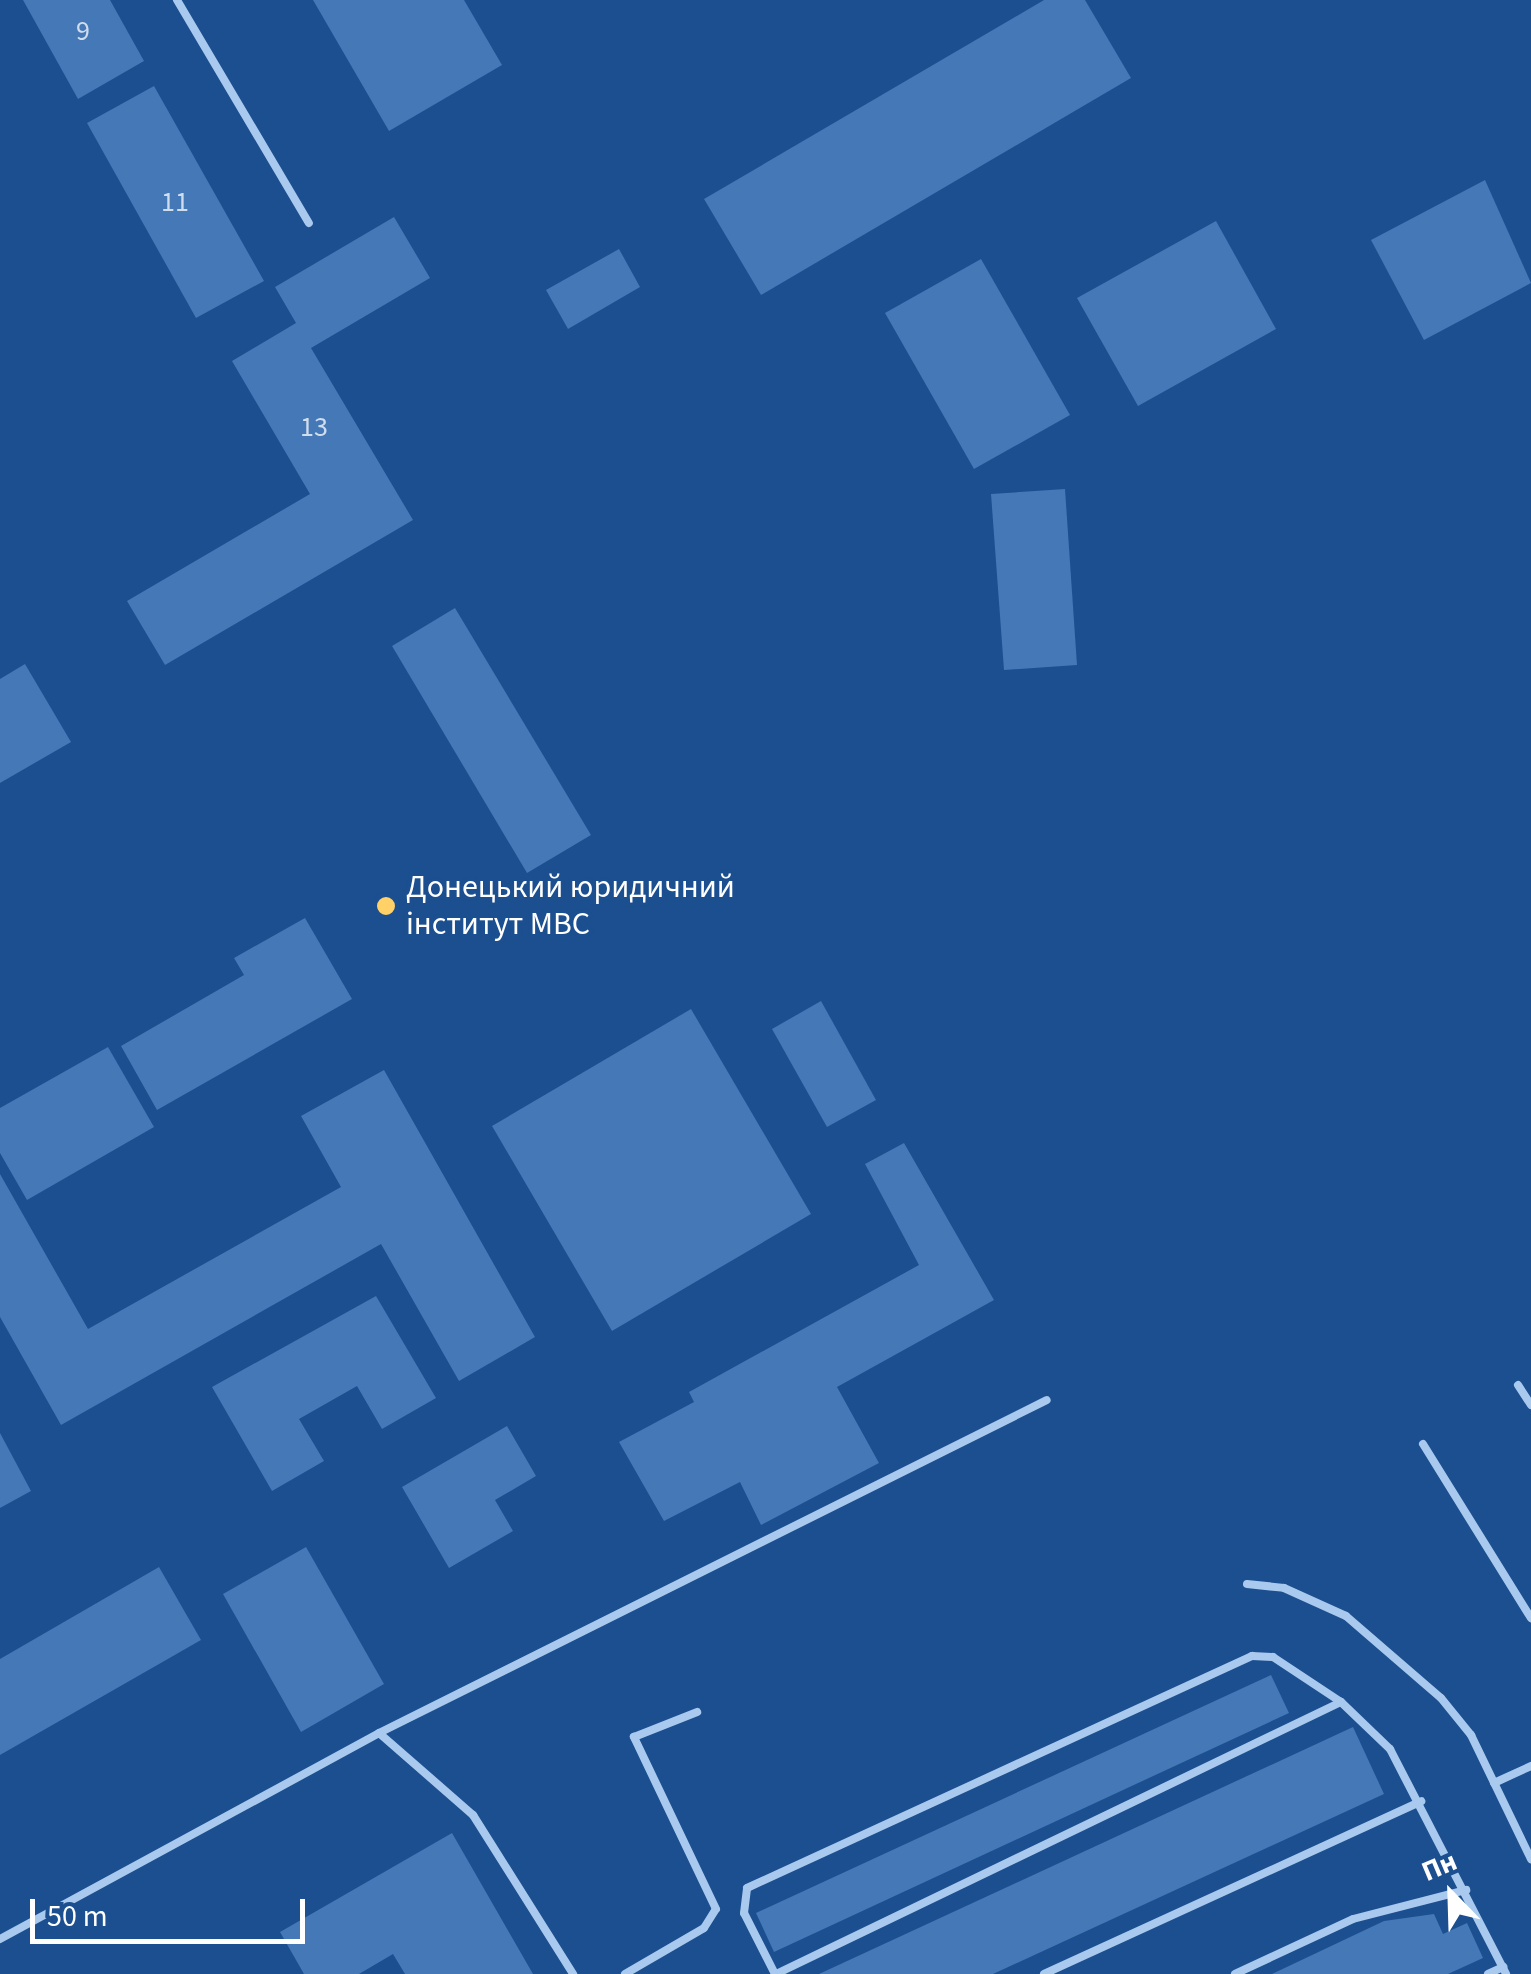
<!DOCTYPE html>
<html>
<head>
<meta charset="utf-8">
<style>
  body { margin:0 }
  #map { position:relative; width:1531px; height:1974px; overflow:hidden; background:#1b4f8f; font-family:"Source Sans 3",sans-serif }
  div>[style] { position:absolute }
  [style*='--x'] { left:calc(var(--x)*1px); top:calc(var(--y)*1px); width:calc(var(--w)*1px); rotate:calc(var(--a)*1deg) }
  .building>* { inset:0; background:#4478b7 }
  .lane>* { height:8px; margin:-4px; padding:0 4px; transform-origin:4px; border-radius:4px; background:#a9c9ee }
  .dots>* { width:28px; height:28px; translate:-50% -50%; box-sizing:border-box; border:5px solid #1b4f8f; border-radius:50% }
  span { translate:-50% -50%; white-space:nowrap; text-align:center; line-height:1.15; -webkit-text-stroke:8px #1b4f8f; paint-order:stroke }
  .number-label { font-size:28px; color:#d0dded }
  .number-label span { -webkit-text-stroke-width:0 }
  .poi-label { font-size:32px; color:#fff }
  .left { translate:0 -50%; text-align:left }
  .north { position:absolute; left:1401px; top:1844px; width:100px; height:100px; -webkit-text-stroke:8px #1b4f8f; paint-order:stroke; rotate:337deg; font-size:28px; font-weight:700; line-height:40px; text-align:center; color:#fff }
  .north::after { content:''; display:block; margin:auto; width:35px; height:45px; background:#fff; clip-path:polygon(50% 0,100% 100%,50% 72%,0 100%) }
  .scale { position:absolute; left:30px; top:1899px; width:275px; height:45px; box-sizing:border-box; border:5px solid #fff; border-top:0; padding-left:12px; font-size:30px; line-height:35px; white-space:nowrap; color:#fff; -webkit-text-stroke:8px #1b4f8f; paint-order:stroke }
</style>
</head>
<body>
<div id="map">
  <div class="building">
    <div style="clip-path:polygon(23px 0,110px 0,144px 61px,78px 99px)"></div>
    <div style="clip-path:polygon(313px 0,464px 0,502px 65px,389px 131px)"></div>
    <div style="clip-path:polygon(1044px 0,1085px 0,1131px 78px,761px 295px,704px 199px)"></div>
    <div style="clip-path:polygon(154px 86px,264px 281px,196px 318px,87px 123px)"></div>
    <div style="clip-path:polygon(1485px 180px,1531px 283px,1424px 340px,1371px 240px)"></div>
    <div style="clip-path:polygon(394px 217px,430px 278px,311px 348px,413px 520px,165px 665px,127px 601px,310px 494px,232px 361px,296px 323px,275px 287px)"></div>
    <div style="clip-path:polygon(1216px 221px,1276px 329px,1138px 406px,1077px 298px)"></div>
    <div style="clip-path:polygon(619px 249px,640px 287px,568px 329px,546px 290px)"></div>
    <div style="clip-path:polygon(981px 259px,1070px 415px,974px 469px,885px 313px)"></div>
    <div style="clip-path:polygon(1065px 489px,1077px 665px,1004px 670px,991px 494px)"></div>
    <div style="clip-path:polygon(455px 608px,591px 835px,527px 873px,392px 646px)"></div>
    <div style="clip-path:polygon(25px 664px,71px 742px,0 783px,0 679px)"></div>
    <div style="clip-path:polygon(305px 918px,352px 999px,157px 1110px,121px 1046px,244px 975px,234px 958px)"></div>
    <div style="clip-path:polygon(821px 1001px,876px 1100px,827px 1127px,772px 1029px)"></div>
    <div style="clip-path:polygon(691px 1009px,811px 1214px,612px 1331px,492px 1126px)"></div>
    <div style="clip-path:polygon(108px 1047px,154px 1127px,27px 1200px,0 1153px,0 1108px)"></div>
    <div style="clip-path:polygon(384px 1070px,535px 1337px,459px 1381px,381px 1244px,61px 1425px,0 1317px,0 1174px,88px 1329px,341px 1187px,301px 1116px)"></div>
    <div style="clip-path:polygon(904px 1143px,994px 1300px,837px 1387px,879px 1463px,761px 1525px,740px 1482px,664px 1521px,619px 1442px,694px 1402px,689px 1392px,919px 1265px,865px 1164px)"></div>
    <div style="clip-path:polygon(376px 1296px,436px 1398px,382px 1429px,357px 1386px,299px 1419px,324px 1461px,272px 1491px,212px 1387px)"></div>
    <div style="clip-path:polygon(507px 1426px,536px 1476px,495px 1500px,513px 1531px,449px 1568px,402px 1487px)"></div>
    <div style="clip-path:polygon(0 1433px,31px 1491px,0 1508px)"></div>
    <div style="clip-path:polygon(306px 1547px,384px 1684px,301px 1732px,223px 1594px)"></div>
    <div style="clip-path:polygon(159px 1567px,201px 1640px,0 1755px,0 1659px)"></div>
    <div style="clip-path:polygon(1271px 1675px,1289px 1713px,774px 1952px,756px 1913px)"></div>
    <div style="clip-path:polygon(1353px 1727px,1384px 1794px,993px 1974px,819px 1974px)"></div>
    <div style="clip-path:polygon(452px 1833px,533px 1974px,405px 1974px,393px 1954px,359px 1974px,304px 1974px,280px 1932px)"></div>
    <div style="clip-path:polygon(1434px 1914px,1443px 1934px,1467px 1923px,1483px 1958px,1448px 1974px,1272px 1974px,1384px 1921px)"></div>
  </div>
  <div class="lane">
    <div style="--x:177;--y:0;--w:259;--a:59.4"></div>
    <div style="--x:1518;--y:1385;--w:24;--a:57"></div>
    <div style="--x:1423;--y:1444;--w:205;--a:58.2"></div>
    <div style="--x:1247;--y:1584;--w:37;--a:6"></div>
    <div style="--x:1284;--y:1588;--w:68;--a:24.3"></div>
    <div style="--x:1346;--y:1616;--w:125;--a:40.8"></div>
    <div style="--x:1441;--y:1698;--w:48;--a:51"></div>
    <div style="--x:1471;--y:1735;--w:138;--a:64.2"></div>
    <div style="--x:379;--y:1733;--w:125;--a:41.1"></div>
    <div style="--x:473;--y:1815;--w:188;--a:57.8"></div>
    <div style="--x:1494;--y:1783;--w:41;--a:-24.7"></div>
    <div style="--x:0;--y:1939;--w:431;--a:-28.5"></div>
    <div style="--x:379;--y:1733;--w:746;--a:-26.5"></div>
    <div style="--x:625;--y:1974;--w:91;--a:-30.2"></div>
    <div style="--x:704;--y:1928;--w:22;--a:-58"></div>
    <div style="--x:716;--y:1909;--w:191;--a:-115.5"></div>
    <div style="--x:634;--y:1737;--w:68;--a:-21.6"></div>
    <div style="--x:775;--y:1974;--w:68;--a:-116.9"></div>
    <div style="--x:744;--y:1913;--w:25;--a:-83"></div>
    <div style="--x:747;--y:1888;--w:556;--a:-24.67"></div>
    <div style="--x:1252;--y:1656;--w:21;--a:3"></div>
    <div style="--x:1273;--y:1657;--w:82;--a:33.5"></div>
    <div style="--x:1341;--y:1702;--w:68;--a:43.8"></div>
    <div style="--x:1390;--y:1749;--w:253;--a:62.7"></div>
    <div style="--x:776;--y:1974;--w:627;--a:-25.71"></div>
    <div style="--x:1044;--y:1974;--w:415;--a:-24.6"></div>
    <div style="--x:1235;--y:1974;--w:130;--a:-25"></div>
    <div style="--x:1353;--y:1919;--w:117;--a:-14.4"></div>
    <div style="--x:1488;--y:1974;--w:17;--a:-25"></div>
  </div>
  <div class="dots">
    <div style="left:386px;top:906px;background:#ffd166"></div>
  </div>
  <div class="number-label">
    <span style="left:83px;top:31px">9</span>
    <span style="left:175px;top:202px">11</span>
    <span style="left:314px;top:427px">13</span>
  </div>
  <div class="poi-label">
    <span class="left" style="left:406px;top:906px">Донецький юридичний<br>інститут МВС</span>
  </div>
  <div class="north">Пн</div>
  <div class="scale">50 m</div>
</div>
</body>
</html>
